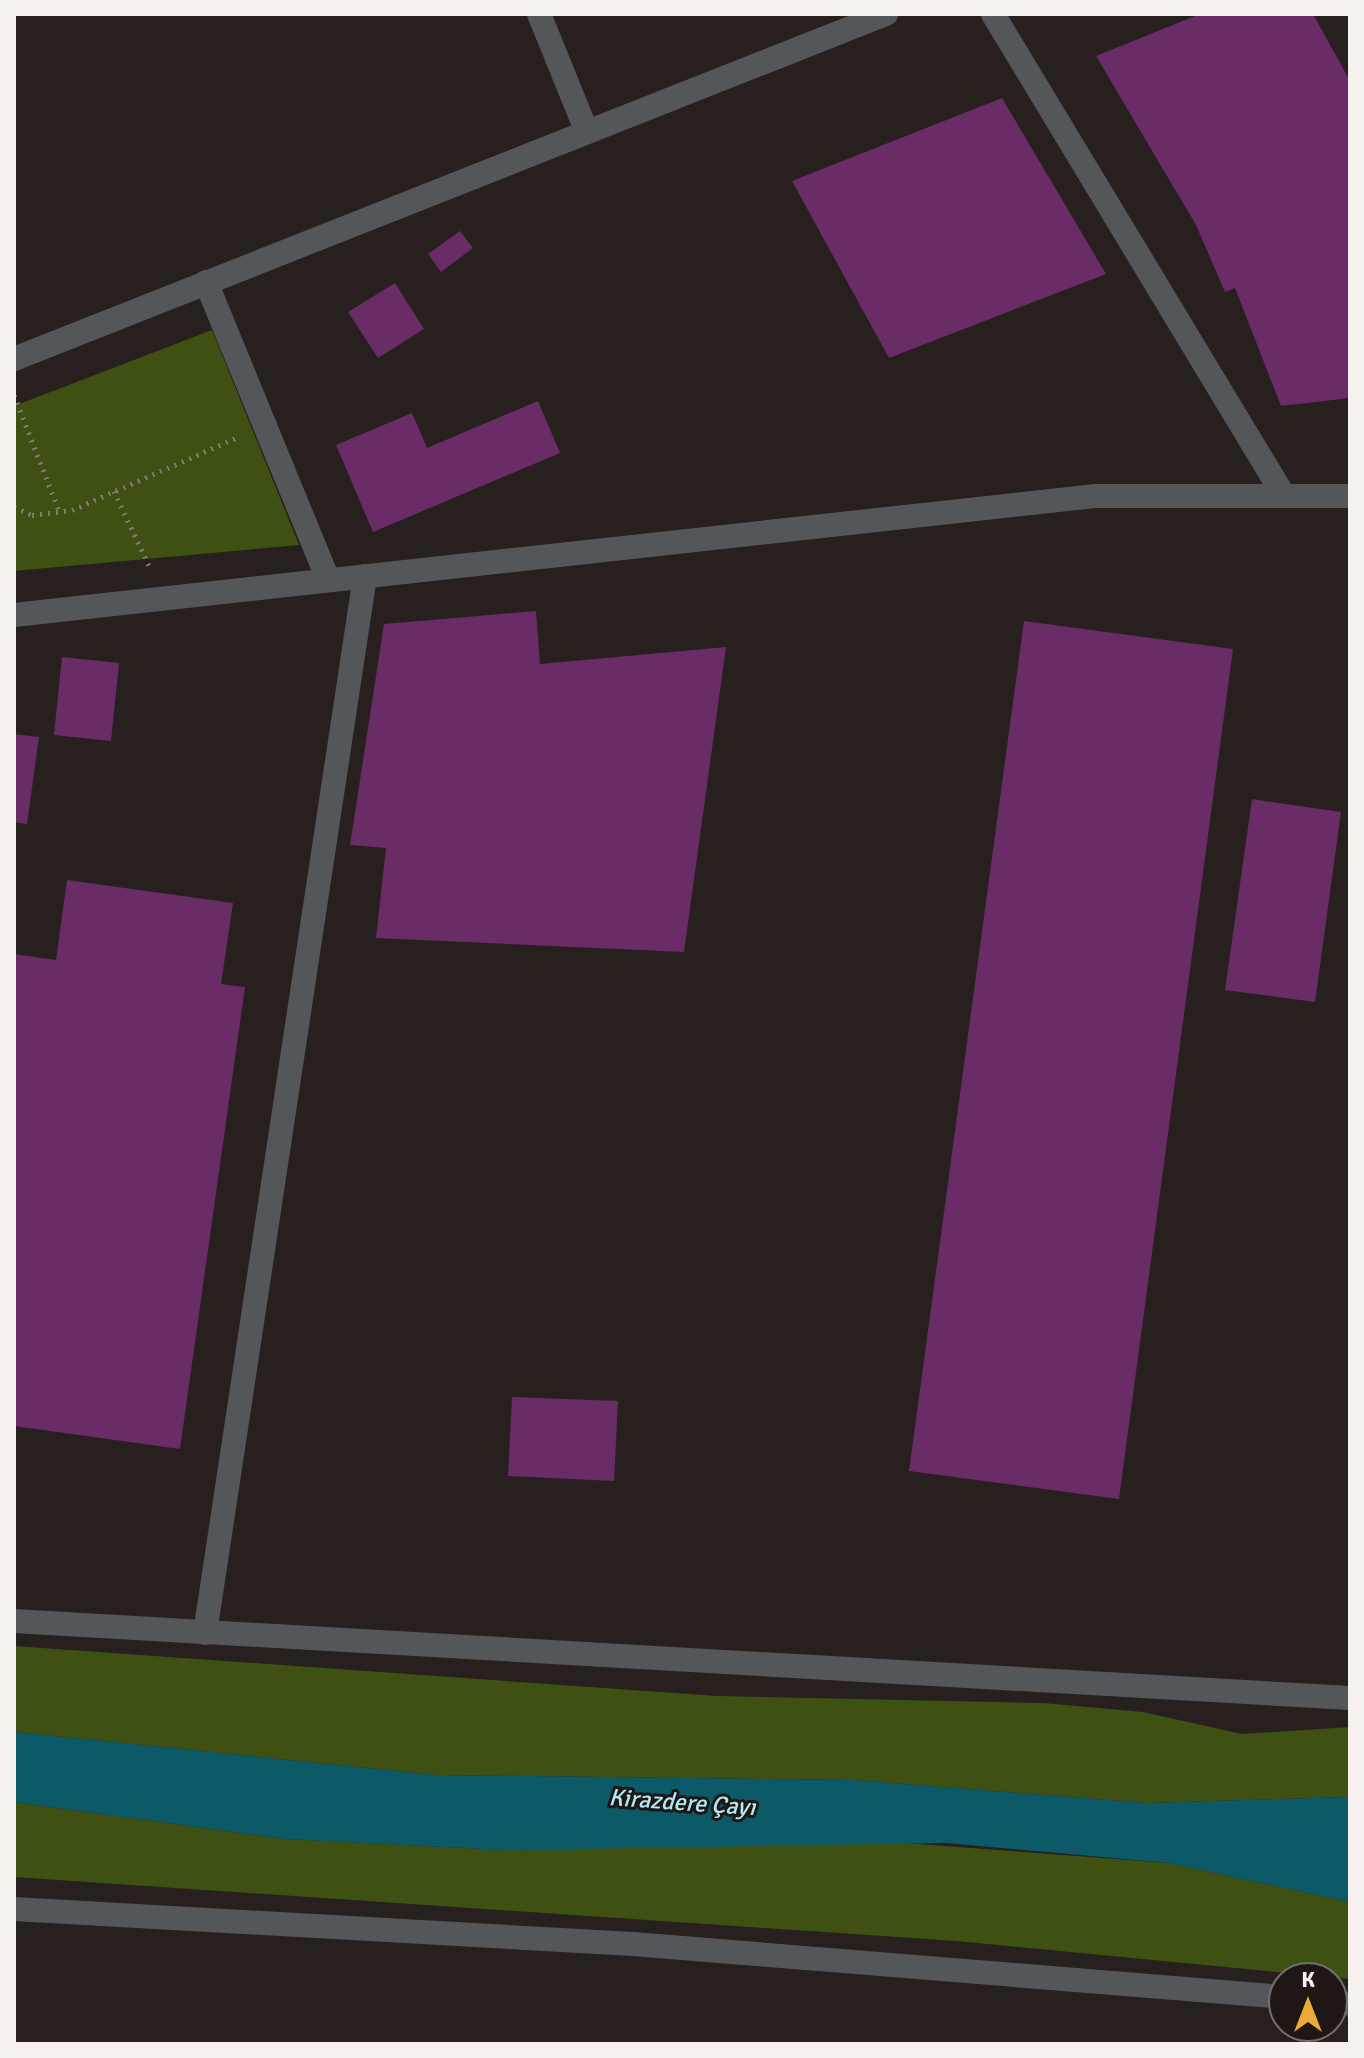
<!DOCTYPE html>
<html>
<head>
<meta charset="utf-8">
<style>
  body { margin:0 }
  #map { position:relative; width:1364px; height:2058px; overflow:hidden; background:#27201e; font-family:Signika,sans-serif }
  div>[style] { position:absolute }
  [style*='--x'] { left:calc(var(--x)*1px); top:calc(var(--y)*1px); width:calc(var(--w)*1px); rotate:calc(var(--a)*1deg) }
  .green>* { inset:0; background:#3f5013 }
  .water>* { inset:0; background:#0c5967 }
  .building>* { inset:0; background:#692c67 }
  .path>* { height:5px; margin-top:-2.5px; transform-origin:0; background:repeating-linear-gradient(90deg,#7f7977 0 2px,transparent 0 8px) }
  .street>* { height:24px; margin:-12px; padding:0 12px; transform-origin:12px; border-radius:12px; background:#545759 }
  span { translate:-50% -50%; white-space:nowrap; text-align:center; line-height:1.15; -webkit-text-stroke:6px #1e1715; paint-order:stroke }
  .water-label { font-size:24px; color:#b2e9f6; font-style:italic }
  .frame { position:absolute; inset:0; border:16px solid #f6f1ef; pointer-events:none }
  .north { position:absolute; left:1268px; top:1962px; width:80px; height:80px; box-sizing:border-box; background:#1e1715; border:2px solid #746e6c; border-radius:50%; rotate:0deg; font-size:22px; font-weight:700; line-height:32px; text-align:center; color:#f6f1ef }
  .north::after { content:''; display:block; margin:auto; width:28px; height:36px; background:#ebaa39; clip-path:polygon(50% 0,100% 100%,50% 72%,0 100%) }
</style>
</head>
<body>
<div id="map">
  <div class="green">
    <div style="clip-path:polygon(212px 330px,299px 545px,14px 571px,14px 406px)"></div>
    <div style="clip-path:polygon(14px 1646px,717px 1696px,1043px 1703px,1143px 1712px,1242px 1734px,1350px 1727px,1350px 1797px,1147px 1803px,853px 1780px,437px 1775px,14px 1732px)"></div>
    <div style="clip-path:polygon(14px 1802px,285px 1839px,505px 1850px,851px 1839px,1169px 1863px,1350px 1902px,1350px 1979px,956px 1941px,14px 1877px)"></div>
  </div>
  <div class="water">
    <div style="clip-path:polygon(14px 1732px,437px 1775px,853px 1780px,1147px 1803px,1350px 1797px,1350px 1902px,1169px 1863px,947px 1843px,505px 1850px,285px 1839px,14px 1802px)"></div>
  </div>
  <div class="building">
    <div style="clip-path:polygon(1200px 14px,1313px 14px,1350px 81px,1350px 398px,1281px 406px,1235px 288px,1225px 292px,1196px 225px,1096px 56px)"></div>
    <div style="clip-path:polygon(1002px 98px,1106px 274px,889px 358px,792px 181px)"></div>
    <div style="clip-path:polygon(460px 231px,473px 248px,441px 272px,428px 254px)"></div>
    <div style="clip-path:polygon(395px 283px,424px 329px,378px 358px,348px 312px)"></div>
    <div style="clip-path:polygon(538px 401px,560px 453px,373px 532px,336px 445px,412px 413px,427px 448px)"></div>
    <div style="clip-path:polygon(536px 611px,540px 664px,726px 647px,684px 952px,376px 938px,386px 848px,350px 845px,384px 624px)"></div>
    <div style="clip-path:polygon(1024px 621px,1233px 649px,1119px 1499px,909px 1471px)"></div>
    <div style="clip-path:polygon(62px 657px,119px 663px,111px 741px,54px 735px)"></div>
    <div style="clip-path:polygon(14px 734px,39px 737px,27px 824px,14px 822px)"></div>
    <div style="clip-path:polygon(1252px 799px,1341px 812px,1315px 1002px,1225px 990px)"></div>
    <div style="clip-path:polygon(67px 880px,233px 903px,221px 984px,245px 987px,180px 1449px,14px 1426px,14px 954px,56px 960px)"></div>
    <div style="clip-path:polygon(512px 1397px,618px 1401px,614px 1481px,508px 1476px)"></div>
  </div>
  <div class="path">
    <div style="--x:14;--y:395;--w:127;--a:68.7"></div>
    <div style="--x:114;--y:491;--w:87;--a:64.9"></div>
    <div style="--x:14;--y:507;--w:20;--a:24"></div>
    <div style="--x:32;--y:515;--w:40;--a:-7.1"></div>
    <div style="--x:72;--y:510;--w:179;--a:-23.7"></div>
  </div>
  <div class="street">
    <div style="--x:539;--y:14;--w:125;--a:67.9"></div>
    <div style="--x:993;--y:14;--w:563;--a:58.88"></div>
    <div style="--x:206;--y:282;--w:322;--a:67.7"></div>
    <div style="--x:14;--y:359;--w:938;--a:-21.59"></div>
    <div style="--x:14;--y:615;--w:1088;--a:-6.28"></div>
    <div style="--x:1095;--y:496;--w:255;--a:0"></div>
    <div style="--x:14;--y:1621;--w:1338;--a:3.3"></div>
    <div style="--x:205;--y:1633;--w:1069;--a:-81.39"></div>
    <div style="--x:14;--y:1909;--w:620;--a:3.24"></div>
    <div style="--x:633;--y:1944;--w:653;--a:4.65"></div>
    <div style="--x:1332;--y:2002;--w:18;--a:6"></div>
  </div>
  <div class="water-label">
    <span style="left:682px;top:1803px;rotate:4deg">Kirazdere Çayı</span>
  </div>
  <div class="frame"></div>
  <div class="north">K</div>
</div>
</body>
</html>
